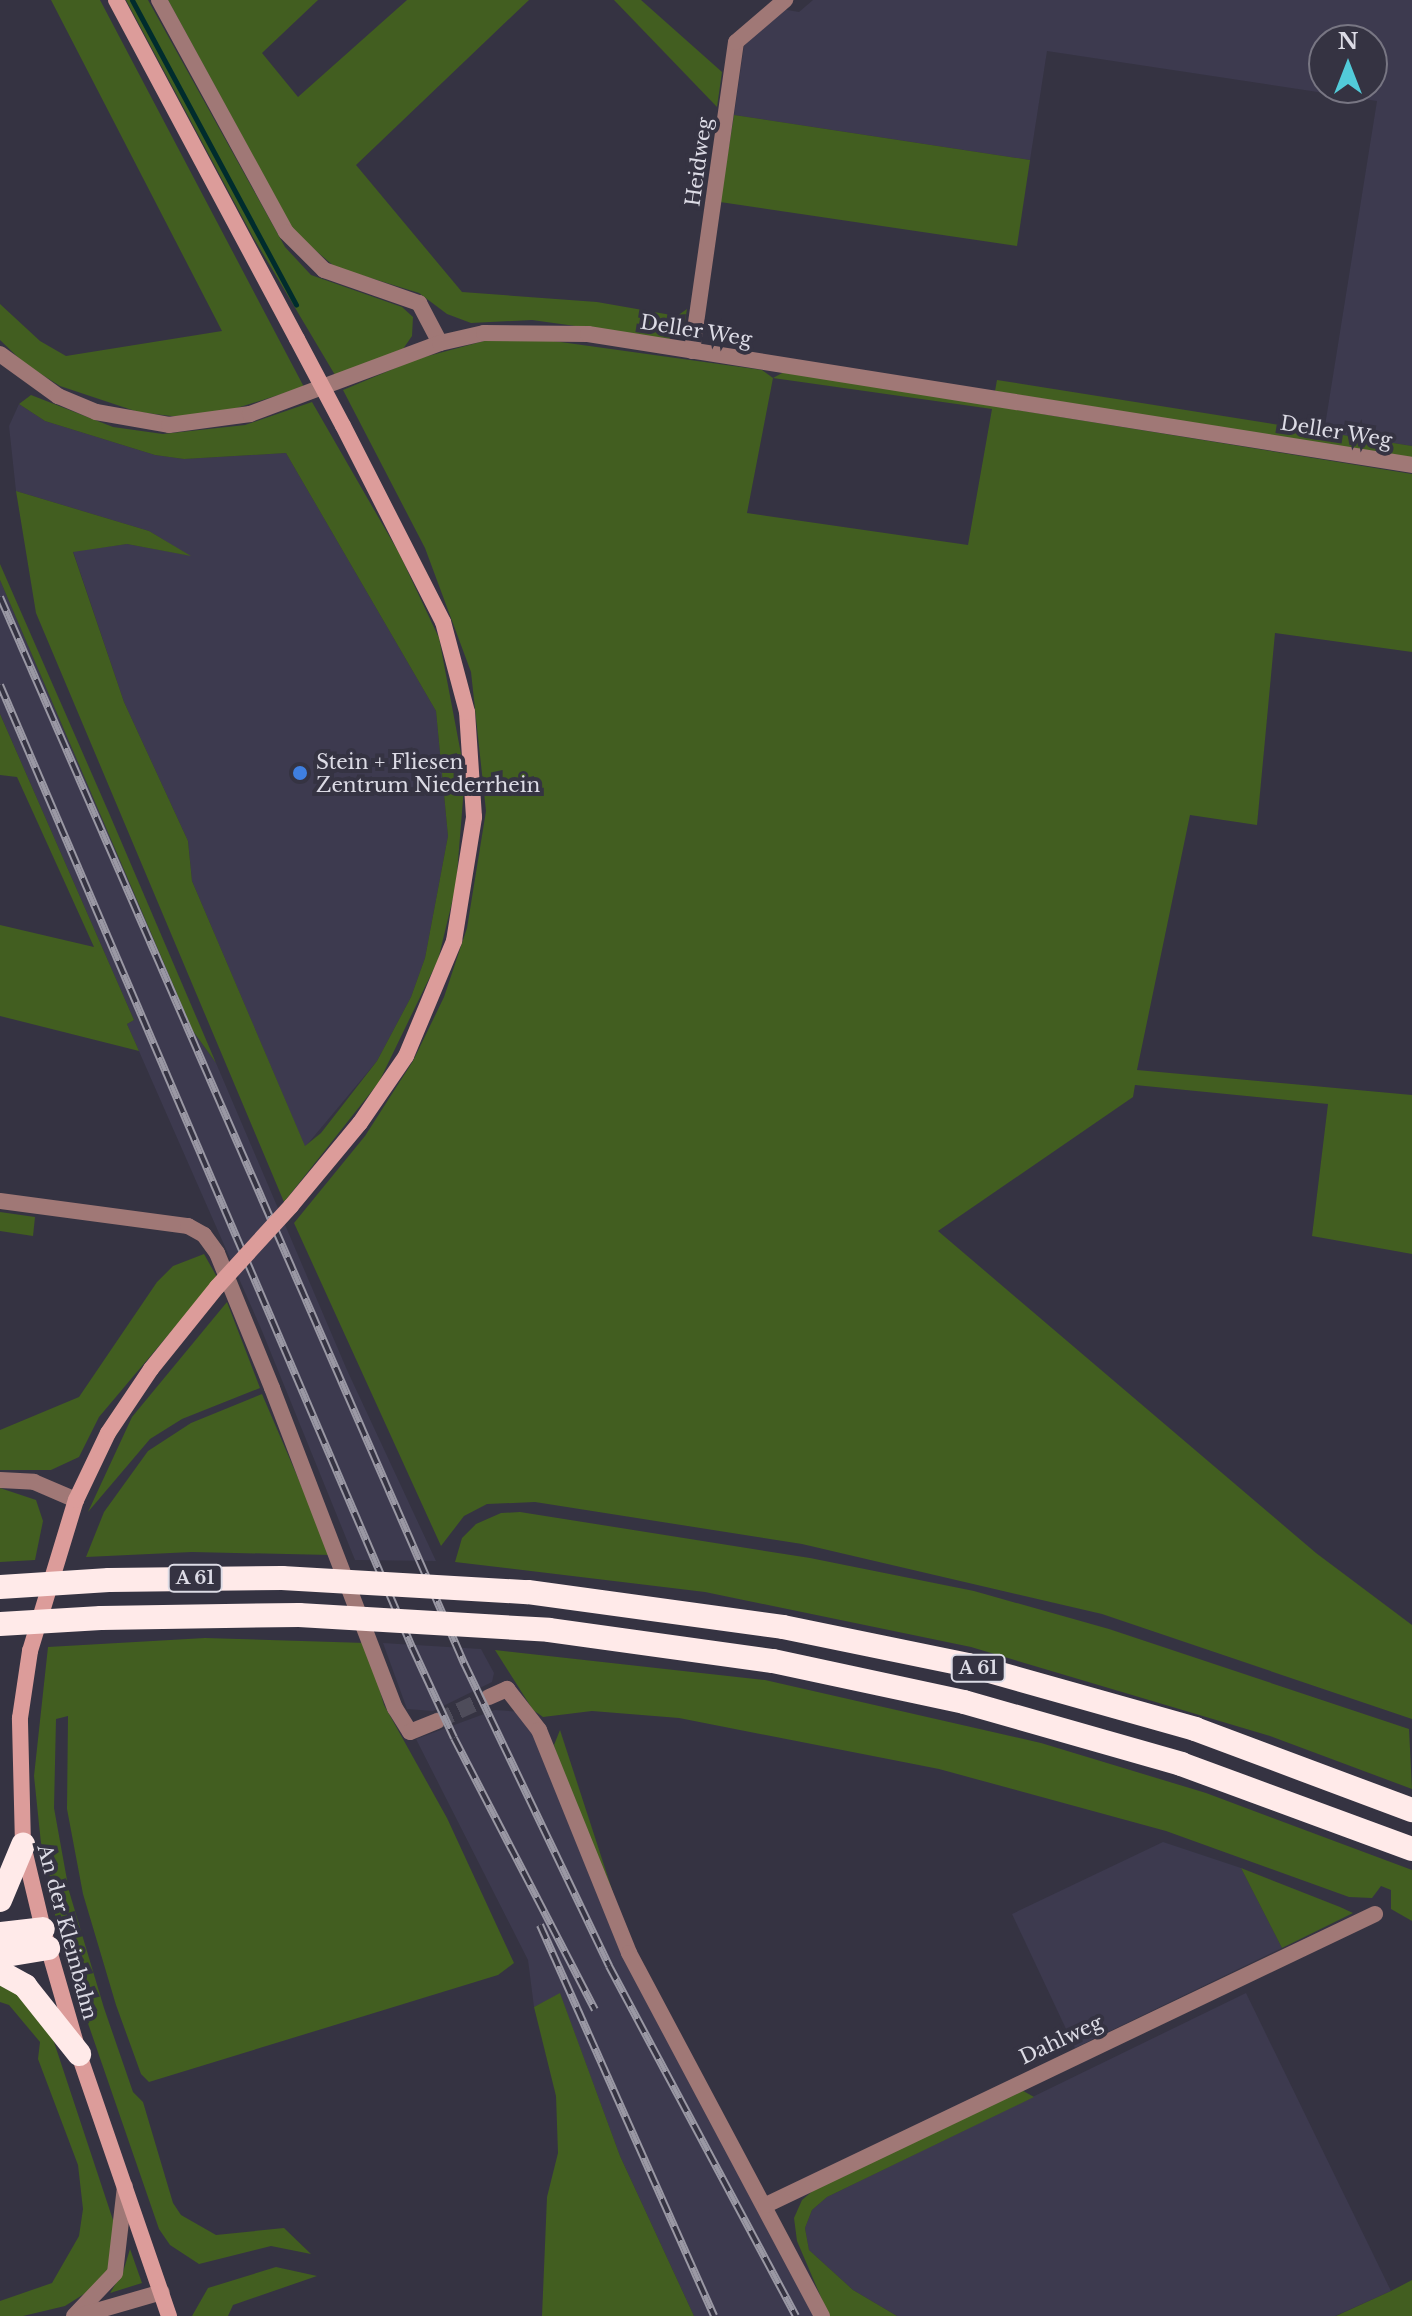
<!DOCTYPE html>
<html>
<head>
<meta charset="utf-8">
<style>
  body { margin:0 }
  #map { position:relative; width:1412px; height:2316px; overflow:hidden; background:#353342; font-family:"Libre Baskerville",serif }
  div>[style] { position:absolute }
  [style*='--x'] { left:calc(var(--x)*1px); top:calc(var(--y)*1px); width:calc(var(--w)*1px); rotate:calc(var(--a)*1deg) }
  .built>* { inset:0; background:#3d3a4f }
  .green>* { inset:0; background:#425e20 }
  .stream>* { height:5px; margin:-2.5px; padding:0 2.5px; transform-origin:2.5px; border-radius:2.5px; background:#002c2d }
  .street-tunnel>* { height:16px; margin-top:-8px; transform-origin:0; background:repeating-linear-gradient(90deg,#4e4c5a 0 16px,transparent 0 24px) }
  .street>* { height:16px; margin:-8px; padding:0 8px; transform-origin:8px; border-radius:8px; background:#a07876 }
  .secondary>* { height:16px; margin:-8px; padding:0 8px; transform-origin:8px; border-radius:8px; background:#dc9c9a }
  .highway>* { height:24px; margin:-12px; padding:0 12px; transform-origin:12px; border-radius:12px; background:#ffeae9 }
  .rail>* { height:8px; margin-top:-4px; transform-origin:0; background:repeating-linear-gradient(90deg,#353342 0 15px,#9a98a4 0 30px); box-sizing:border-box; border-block:2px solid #9a98a4 }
  .secondary-bridge>* { height:16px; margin:-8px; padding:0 8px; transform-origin:8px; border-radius:8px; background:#dc9c9a }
  .highway-bridge>* { height:24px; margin:-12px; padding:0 12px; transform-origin:12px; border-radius:12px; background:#ffeae9 }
  .dots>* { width:22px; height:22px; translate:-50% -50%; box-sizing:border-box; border:4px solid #353342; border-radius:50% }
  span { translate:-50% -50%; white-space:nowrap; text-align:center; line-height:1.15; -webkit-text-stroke:8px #353342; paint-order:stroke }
  .shield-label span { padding:2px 6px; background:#353342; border:2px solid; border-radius:6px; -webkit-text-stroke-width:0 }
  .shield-label { font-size:18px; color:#dcdbe5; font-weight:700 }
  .street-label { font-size:20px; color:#dcdbe5 }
  .poi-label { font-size:20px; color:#dcdbe5 }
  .left { translate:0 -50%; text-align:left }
  .north { position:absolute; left:1308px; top:24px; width:80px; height:80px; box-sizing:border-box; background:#353342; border:2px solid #787683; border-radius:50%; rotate:0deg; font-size:22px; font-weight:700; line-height:32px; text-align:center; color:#dcdbe5 }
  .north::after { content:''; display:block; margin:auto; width:28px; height:36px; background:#52cbd9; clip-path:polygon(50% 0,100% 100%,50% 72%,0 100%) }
</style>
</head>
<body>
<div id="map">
  <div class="built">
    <div style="clip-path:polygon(evenodd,813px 0,1412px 0,1412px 446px,1324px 432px,1377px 101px,1047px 51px,1030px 160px,734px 115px,744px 46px,782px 9px,799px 12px,813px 0,1324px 40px,1372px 40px,1372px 88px,1324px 88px,1324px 40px)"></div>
    <div style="clip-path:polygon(19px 404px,45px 421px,155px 455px,184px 459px,286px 453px,436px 711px,448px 836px,425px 958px,411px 997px,377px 1061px,305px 1147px,192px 881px,188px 841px,124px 702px,73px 551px,127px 544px,188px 555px,149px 531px,16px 491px,9px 426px)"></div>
    <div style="clip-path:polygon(0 580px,193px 1031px,216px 1063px,347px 1370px,436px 1561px,355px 1560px,262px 1331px,127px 1024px,134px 1020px,0 714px)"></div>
    <div style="clip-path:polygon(383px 1643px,481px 1649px,494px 1673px,492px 1682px,433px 1711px,407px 1709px)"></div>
    <div style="clip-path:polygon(495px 1710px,522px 1712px,531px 1727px,563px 1803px,817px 2316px,694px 2316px,620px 2156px,560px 1994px,534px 2007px,528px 1960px,416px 1739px)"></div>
    <div style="clip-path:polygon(1163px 1842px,1241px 1868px,1282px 1948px,1075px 2048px,1012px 1914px)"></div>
    <div style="clip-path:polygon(1246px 1993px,1391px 2291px,1335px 2316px,897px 2316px,853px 2290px,809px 2250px,805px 2228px,812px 2210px,827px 2197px)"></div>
  </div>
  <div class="green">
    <div style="clip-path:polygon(51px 0,100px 0,304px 387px,221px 413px,179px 417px,138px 412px,60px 386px,25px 364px,0 340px,0 304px,40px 341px,66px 356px,222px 331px)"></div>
    <div style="clip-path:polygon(126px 0,148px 0,285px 247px,311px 275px,402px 307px,413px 317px,412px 336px,403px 349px,335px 375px,253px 237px)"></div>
    <div style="clip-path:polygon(168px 0,318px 0,262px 53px,298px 97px,407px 0,529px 0,356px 165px,462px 292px,597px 302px,677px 316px,687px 309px,684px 328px,669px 339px,532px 320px,471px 323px,447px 314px,419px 293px,335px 267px,295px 233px)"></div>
    <div style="clip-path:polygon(614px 0,641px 0,722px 72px,717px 107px)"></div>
    <div style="clip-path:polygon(734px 115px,1030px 160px,1017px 246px,720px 202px)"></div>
    <div style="clip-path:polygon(evenodd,539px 339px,762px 370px,773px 378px,784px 372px,1412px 474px,1412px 652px,1275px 633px,1257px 825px,1190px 815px,1137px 1070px,1412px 1095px,1412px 1254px,1312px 1236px,1328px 1104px,1135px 1085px,1133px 1097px,938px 1231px,1316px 1553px,1412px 1625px,1412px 1719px,1102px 1614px,802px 1544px,535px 1502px,487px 1504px,464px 1516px,441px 1546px,294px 1223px,365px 1136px,413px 1061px,444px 997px,467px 928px,486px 811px,471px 672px,425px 548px,343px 390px,417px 359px,484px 341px,539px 339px,773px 378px,992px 409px,968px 545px,747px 513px,773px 378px)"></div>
    <div style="clip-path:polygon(997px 380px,1412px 446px,1412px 459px,995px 391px)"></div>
    <div style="clip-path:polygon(31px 395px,113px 427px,163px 434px,245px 425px,312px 402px,399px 553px,439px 638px,465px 775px,456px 886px,438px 960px,379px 1082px,284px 1202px,36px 613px,16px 491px,149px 531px,191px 556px,127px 544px,73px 552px,124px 702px,188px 841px,192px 881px,305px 1146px,321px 1133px,377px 1061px,411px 997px,425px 958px,448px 836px,436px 711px,286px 453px,184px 459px,155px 455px,45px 421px,19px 404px)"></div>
    <div style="clip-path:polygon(0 564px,109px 813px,216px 1063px,193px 1031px,0 580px)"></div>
    <div style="clip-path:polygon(0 714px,134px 1020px,127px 1024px,139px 1051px,0 1016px,0 925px,94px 947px,17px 777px,0 775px)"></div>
    <div style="clip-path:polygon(0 1212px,35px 1217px,33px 1236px,0 1231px)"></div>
    <div style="clip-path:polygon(204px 1254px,217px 1277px,99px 1417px,79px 1457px,51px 1470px,0 1470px,0 1430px,79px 1397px,157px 1282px,173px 1266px)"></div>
    <div style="clip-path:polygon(227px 1302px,260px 1388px,182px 1419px,150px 1439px,88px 1512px,132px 1417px)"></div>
    <div style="clip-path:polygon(262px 1394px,331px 1555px,192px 1552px,86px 1557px,104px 1512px,148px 1451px,191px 1423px)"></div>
    <div style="clip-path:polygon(0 1488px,36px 1500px,43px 1521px,35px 1560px,0 1562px)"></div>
    <div style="clip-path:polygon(520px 1512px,810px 1558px,974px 1591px,1109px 1629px,1409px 1729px,1412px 1789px,1270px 1736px,971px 1647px,705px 1592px,455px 1562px,462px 1538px,476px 1524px,501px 1513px)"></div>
    <div style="clip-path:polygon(205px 1638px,366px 1643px,384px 1705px,447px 1818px,514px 1963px,498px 1975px,149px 2082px,141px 2074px,116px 2005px,83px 1894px,67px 1809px,68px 1716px,56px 1719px,54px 1808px,69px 1891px,104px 2008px,133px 2092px,143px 2102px,173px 2203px,181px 2215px,216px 2235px,284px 2228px,311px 2254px,271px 2246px,199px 2264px,170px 2245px,159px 2229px,62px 1948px,42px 1853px,34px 1776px,48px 1647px)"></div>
    <div style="clip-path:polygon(495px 1650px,765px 1680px,1041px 1743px,1206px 1793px,1412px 1870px,1412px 1921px,1391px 1909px,1391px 1890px,1381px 1886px,1372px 1898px,1349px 1897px,1166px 1831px,939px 1769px,679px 1718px,592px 1711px,543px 1717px,533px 1710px)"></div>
    <div style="clip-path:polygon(560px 1730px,616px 1902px,560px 1766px,554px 1745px)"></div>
    <div style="clip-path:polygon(1241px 1868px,1340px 1907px,1353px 1913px,1282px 1948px)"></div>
    <div style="clip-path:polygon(0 1980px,34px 2006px,54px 2042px,114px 2223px,114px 2253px,103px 2282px,65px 2306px,23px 2316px,0 2316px,0 2301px,52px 2283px,79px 2236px,83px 2209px,78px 2165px,38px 2059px,40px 2042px,9px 2005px,0 2002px)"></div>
    <div style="clip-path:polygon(560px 1993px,620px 2156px,694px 2316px,542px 2316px,547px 2197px,558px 2153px,556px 2096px,534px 2007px)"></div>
    <div style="clip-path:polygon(1018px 2088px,1034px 2097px,827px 2197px,812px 2210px,805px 2228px,809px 2250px,853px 2290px,897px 2316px,829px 2316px,797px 2241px,794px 2218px,802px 2200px,822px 2183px)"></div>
    <div style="clip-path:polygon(130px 2249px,142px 2283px,110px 2293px,123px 2272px)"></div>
    <div style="clip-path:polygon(276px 2267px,317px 2276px,233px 2305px,228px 2316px,192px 2316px,208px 2288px)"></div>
    <div style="clip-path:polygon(1412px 2280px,1412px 2316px,1336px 2316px,1391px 2291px)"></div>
  </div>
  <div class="stream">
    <div style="--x:132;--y:0;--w:346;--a:61.7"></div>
  </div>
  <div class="street-tunnel">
    <div style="--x:437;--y:1721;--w:57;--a:-24.8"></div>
  </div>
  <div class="street">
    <div style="--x:159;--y:0;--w:264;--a:61.3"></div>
    <div style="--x:286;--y:232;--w:54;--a:45"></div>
    <div style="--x:324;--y:270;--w:101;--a:19.2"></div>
    <div style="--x:419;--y:303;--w:45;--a:62.3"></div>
    <div style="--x:692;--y:351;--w:312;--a:-81.9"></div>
    <div style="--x:736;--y:42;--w:65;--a:-40.6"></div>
    <div style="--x:0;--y:354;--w:72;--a:35.9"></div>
    <div style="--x:58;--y:396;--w:41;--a:22.8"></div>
    <div style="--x:96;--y:412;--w:74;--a:10.1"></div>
    <div style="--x:169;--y:425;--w:82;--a:-7.7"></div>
    <div style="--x:250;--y:414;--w:203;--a:-20.5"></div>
    <div style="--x:440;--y:343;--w:45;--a:-12.8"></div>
    <div style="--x:484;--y:333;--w:104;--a:0.6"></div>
    <div style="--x:588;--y:334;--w:834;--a:9.03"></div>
    <div style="--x:0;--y:1201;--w:190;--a:7.6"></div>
    <div style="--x:188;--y:1226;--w:18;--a:29"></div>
    <div style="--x:204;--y:1235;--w:22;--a:54"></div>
    <div style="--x:217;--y:1253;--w:146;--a:67.8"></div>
    <div style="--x:272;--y:1388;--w:343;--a:69"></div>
    <div style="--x:395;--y:1708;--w:28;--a:58"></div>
    <div style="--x:410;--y:1732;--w:29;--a:-22"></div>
    <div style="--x:0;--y:1480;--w:34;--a:3"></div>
    <div style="--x:34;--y:1482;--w:46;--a:23.2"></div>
    <div style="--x:489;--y:1697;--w:20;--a:-24"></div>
    <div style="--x:507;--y:1689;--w:52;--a:52"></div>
    <div style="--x:539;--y:1730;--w:240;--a:68"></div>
    <div style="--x:629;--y:1953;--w:411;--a:62"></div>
    <div style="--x:766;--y:2205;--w:675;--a:-25.54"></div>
    <div style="--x:74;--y:2316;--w:59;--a:-46.4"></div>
    <div style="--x:115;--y:2273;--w:87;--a:-83.4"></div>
    <div style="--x:79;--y:2316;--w:86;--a:-16.1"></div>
  </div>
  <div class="secondary">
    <div style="--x:116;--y:0;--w:384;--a:61.9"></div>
    <div style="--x:291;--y:1206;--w:108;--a:-50.3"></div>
    <div style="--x:360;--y:1123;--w:81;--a:-55.5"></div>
    <div style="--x:406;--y:1056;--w:125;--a:-67.3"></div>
    <div style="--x:454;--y:941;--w:126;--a:-80.8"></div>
    <div style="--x:474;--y:817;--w:105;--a:-93.8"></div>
    <div style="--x:467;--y:712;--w:93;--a:-104.9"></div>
    <div style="--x:443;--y:622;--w:220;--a:-117"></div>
    <div style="--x:169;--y:2316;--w:277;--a:-109"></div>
    <div style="--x:79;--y:2054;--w:130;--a:-106.1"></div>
    <div style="--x:43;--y:1929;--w:86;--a:-103.4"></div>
    <div style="--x:23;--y:1845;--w:127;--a:-91.4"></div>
    <div style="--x:20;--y:1718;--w:68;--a:-81.5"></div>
    <div style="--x:30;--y:1651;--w:158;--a:-73.1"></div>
    <div style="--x:76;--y:1500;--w:74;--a:-64.5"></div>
    <div style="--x:108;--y:1433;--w:77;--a:-56.1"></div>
    <div style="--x:151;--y:1369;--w:105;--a:-51.2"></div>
  </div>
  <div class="highway">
    <div style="--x:109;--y:1580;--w:173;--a:-0.7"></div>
    <div style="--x:528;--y:1592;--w:257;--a:7.8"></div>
    <div style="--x:783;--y:1627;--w:189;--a:11.6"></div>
    <div style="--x:968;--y:1665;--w:236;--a:15.7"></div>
    <div style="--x:1195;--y:1729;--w:232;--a:20.5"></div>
    <div style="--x:101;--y:1618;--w:198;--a:-0.9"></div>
    <div style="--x:549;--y:1630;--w:226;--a:7.9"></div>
    <div style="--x:773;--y:1661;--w:195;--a:12.1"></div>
    <div style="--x:964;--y:1702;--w:226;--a:15.9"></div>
    <div style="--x:1181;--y:1764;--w:246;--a:20.2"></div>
    <div style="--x:0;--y:1900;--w:60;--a:-67.3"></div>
    <div style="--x:0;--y:1934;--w:43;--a:-6.6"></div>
    <div style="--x:0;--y:1956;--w:49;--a:-9.5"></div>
    <div style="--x:0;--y:1972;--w:29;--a:29"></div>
    <div style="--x:25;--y:1986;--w:87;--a:51.5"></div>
  </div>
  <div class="rail">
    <div style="--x:0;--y:597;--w:1163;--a:66.48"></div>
    <div style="--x:464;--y:1663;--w:336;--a:64.4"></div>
    <div style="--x:609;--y:1966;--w:397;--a:61.9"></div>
    <div style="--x:0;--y:685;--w:1047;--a:66.82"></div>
    <div style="--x:412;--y:1647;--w:100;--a:65.2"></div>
    <div style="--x:454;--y:1738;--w:306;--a:62.6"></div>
    <div style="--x:540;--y:1925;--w:428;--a:66"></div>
  </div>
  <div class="secondary-bridge">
    <div style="--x:297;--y:339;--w:98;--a:62.1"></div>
    <div style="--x:217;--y:1287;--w:110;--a:-47.6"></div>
  </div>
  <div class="highway-bridge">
    <div style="--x:282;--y:1578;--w:246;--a:3.3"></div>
    <div style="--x:0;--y:1587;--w:109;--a:-3.7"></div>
    <div style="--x:299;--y:1615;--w:250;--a:3.4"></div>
    <div style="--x:0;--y:1624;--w:101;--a:-3.4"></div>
  </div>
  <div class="dots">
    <div style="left:300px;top:773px;background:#3f7fe0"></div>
  </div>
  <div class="shield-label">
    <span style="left:195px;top:1578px">A 61</span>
    <span style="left:978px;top:1668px">A 61</span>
  </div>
  <div class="street-label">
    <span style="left:699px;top:162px;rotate:-82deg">Heidweg</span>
    <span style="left:696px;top:331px;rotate:9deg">Deller Weg</span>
    <span style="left:1336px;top:432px;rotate:9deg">Deller Weg</span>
    <span style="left:67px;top:1932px;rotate:75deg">An der Kleinbahn</span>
    <span style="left:1061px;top:2040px;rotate:-25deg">Dahlweg</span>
  </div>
  <div class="poi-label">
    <span class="left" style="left:316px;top:774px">Stein + Fliesen<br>Zentrum Niederrhein</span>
  </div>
  <div class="north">N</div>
</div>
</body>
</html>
